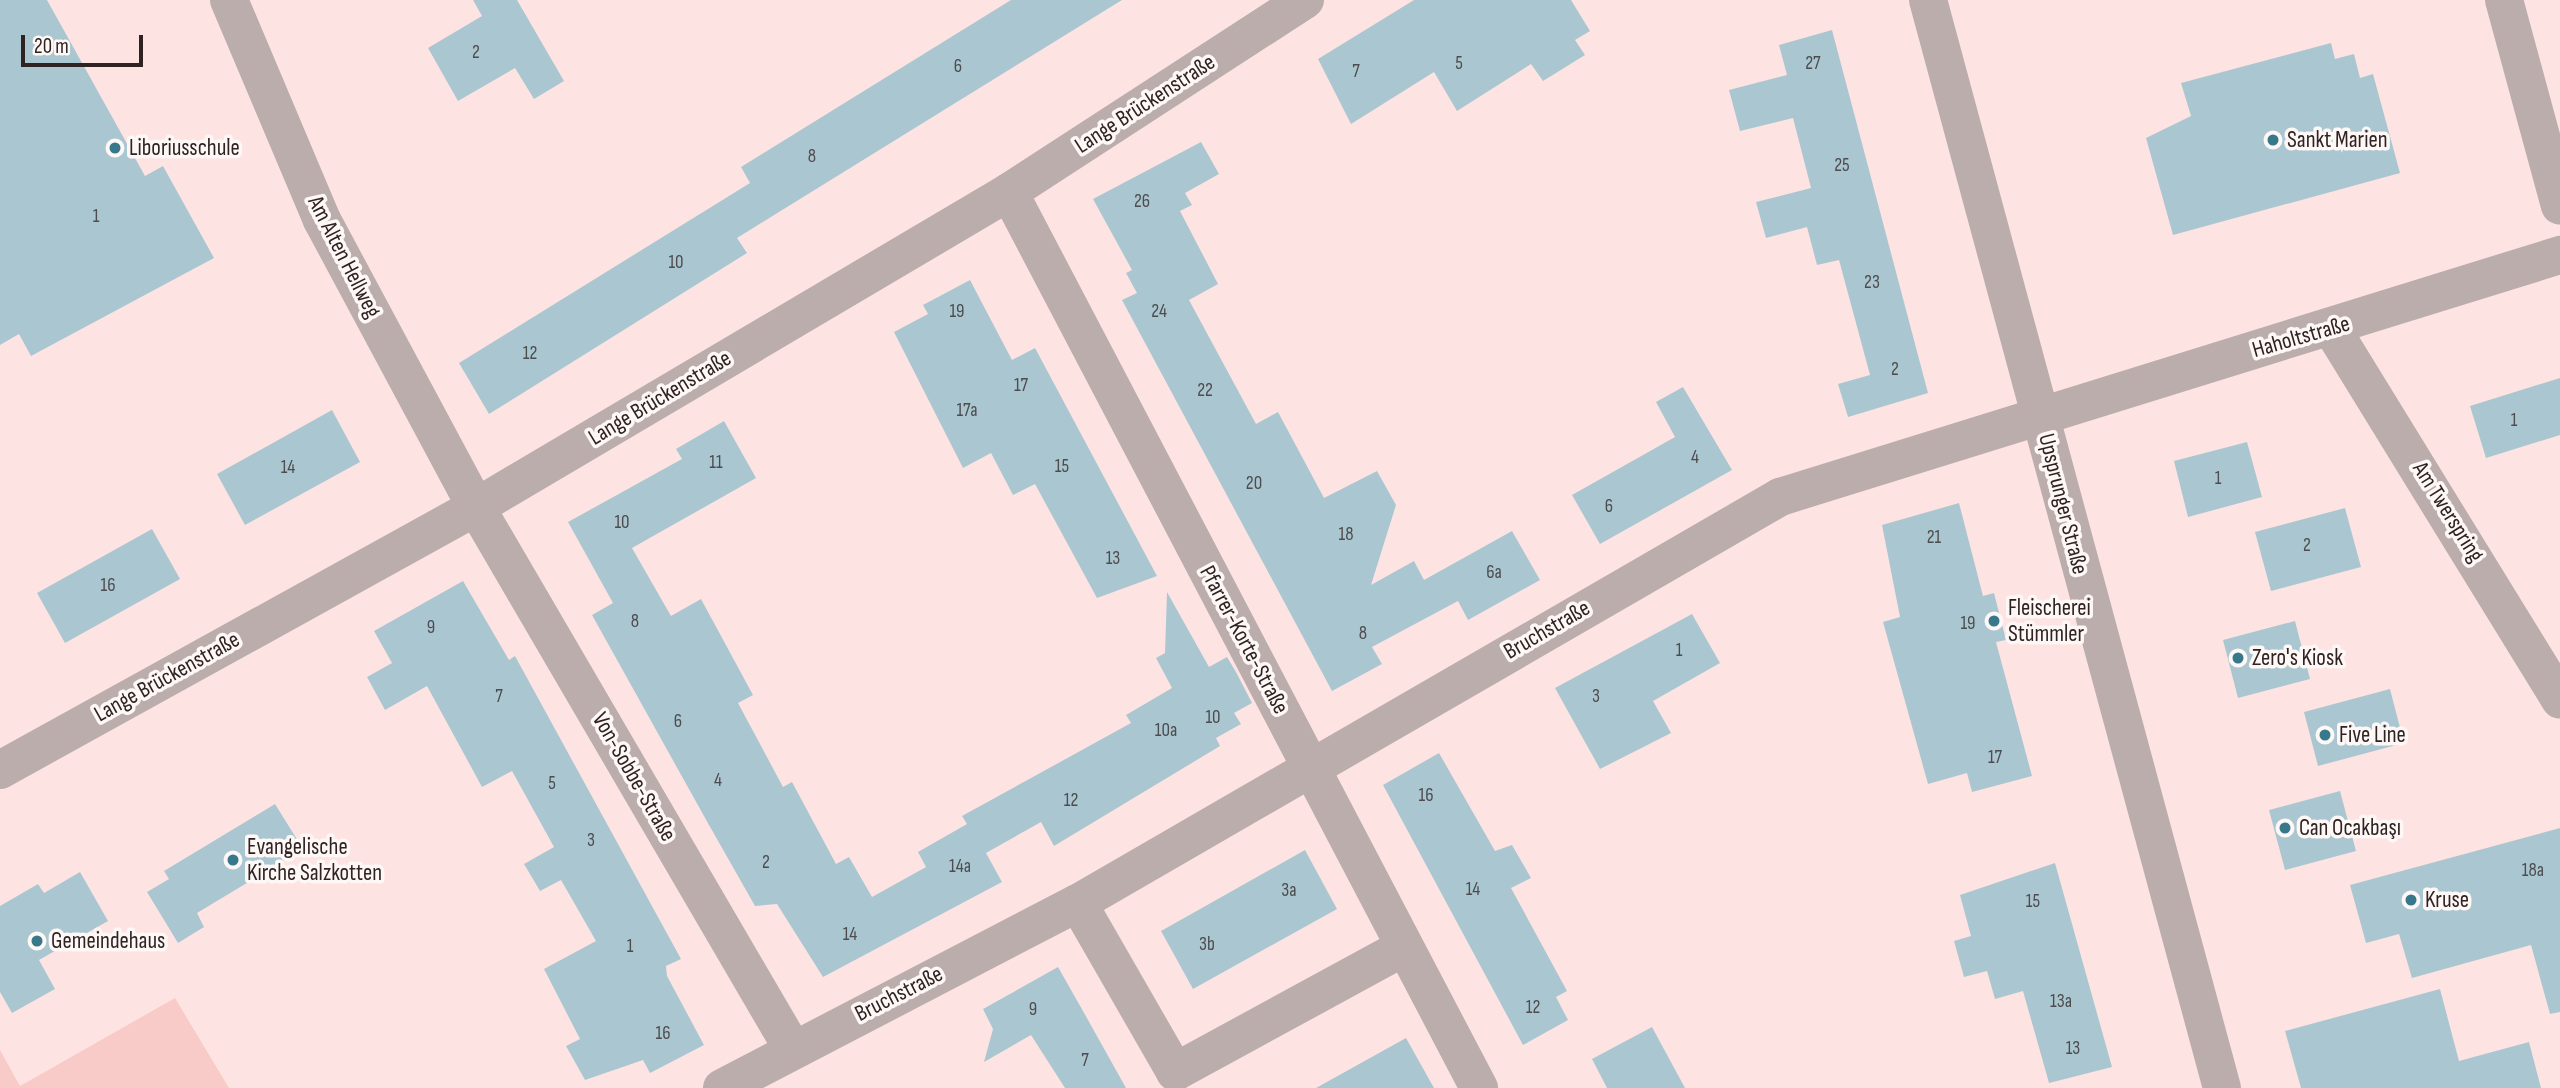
<!DOCTYPE html>
<html>
<head>
<meta charset="utf-8">
<style>
  body { margin:0 }
  #map { position:relative; width:2560px; height:1088px; overflow:hidden; background:#fde4e2; font-family:"Sofia Sans Condensed",sans-serif }
  div>[style] { position:absolute }
  [style*='--x'] { left:calc(var(--x)*1px); top:calc(var(--y)*1px); width:calc(var(--w)*1px); rotate:calc(var(--a)*1deg) }
  .green>* { inset:0; background:#f9cbc8 }
  .building>* { inset:0; background:#aac7d1 }
  .minor>* { height:38px; margin:-19px; padding:0 19px; transform-origin:19px; border-radius:19px; background:#baadac }
  .dots>* { width:19px; height:19px; translate:-50% -50%; box-sizing:border-box; border:4px solid #fdf7f6; border-radius:50% }
  span { translate:-50% -50%; white-space:nowrap; text-align:center; line-height:1.15; -webkit-text-stroke:7px #fdf7f6; paint-order:stroke }
  .number-label { font-size:19px; color:#4d4c4e }
  .number-label span { -webkit-text-stroke-width:0 }
  .street-label { font-size:23px; color:#2e2322 }
  .poi-label { font-size:23px; color:#2e2322 }
  .left { translate:0 -50%; text-align:left }
  .scale { position:absolute; left:21px; top:35px; width:122px; height:32px; box-sizing:border-box; border:4px solid #2e2322; border-top:0; padding-left:9px; font-size:21px; line-height:24px; white-space:nowrap; color:#2e2322; -webkit-text-stroke:5px #fdf7f6; paint-order:stroke }
</style>
</head>
<body>
<div id="map">
  <div class="green">
    <div style="clip-path:polygon(175px 998px,229px 1088px,0 1088px,0 1050px,20px 1086px)"></div>
  </div>
  <div class="building">
    <div style="clip-path:polygon(0 0,47px 0,145px 176px,163px 166px,214px 258px,31px 356px,19px 334px,0 345px)"></div>
    <div style="clip-path:polygon(473px 0,517px 0,564px 81px,534px 99px,515px 68px,458px 101px,428px 48px,482px 16px)"></div>
    <div style="clip-path:polygon(1011px 0,1122px 0,737px 238px,747px 253px,489px 414px,459px 363px,750px 183px,741px 167px)"></div>
    <div style="clip-path:polygon(1414px 0,1571px 0,1590px 31px,1575px 40px,1585px 55px,1543px 81px,1531px 64px,1457px 111px,1434px 72px,1351px 124px,1318px 59px)"></div>
    <div style="clip-path:polygon(1832px 30px,1928px 393px,1848px 417px,1838px 384px,1870px 375px,1839px 260px,1817px 265px,1807px 227px,1766px 238px,1756px 202px,1811px 188px,1793px 118px,1740px 131px,1729px 90px,1787px 75px,1779px 45px)"></div>
    <div style="clip-path:polygon(2331px 43px,2335px 59px,2354px 54px,2360px 78px,2373px 74px,2400px 173px,2173px 235px,2146px 138px,2191px 116px,2181px 83px)"></div>
    <div style="clip-path:polygon(1201px 142px,1219px 174px,1185px 193px,1192px 205px,1180px 211px,1218px 284px,1189px 300px,1256px 424px,1278px 412px,1324px 498px,1377px 471px,1396px 505px,1371px 585px,1414px 561px,1424px 580px,1512px 531px,1540px 580px,1468px 620px,1458px 601px,1372px 647px,1382px 664px,1332px 691px,1122px 300px,1137px 293px,1126px 273px,1132px 270px,1093px 199px)"></div>
    <div style="clip-path:polygon(970px 280px,1012px 360px,1035px 348px,1157px 576px,1097px 598px,1035px 484px,1013px 495px,991px 453px,963px 468px,894px 332px,928px 314px,923px 305px)"></div>
    <div style="clip-path:polygon(2560px 378px,2560px 435px,2486px 458px,2470px 406px)"></div>
    <div style="clip-path:polygon(1683px 387px,1732px 470px,1600px 544px,1572px 495px,1675px 437px,1656px 402px)"></div>
    <div style="clip-path:polygon(332px 410px,360px 462px,245px 525px,217px 474px)"></div>
    <div style="clip-path:polygon(724px 421px,756px 478px,632px 548px,671px 616px,701px 599px,753px 695px,738px 703px,783px 787px,792px 782px,836px 864px,849px 857px,872px 897px,926px 867px,918px 852px,967px 824px,962px 816px,1131px 723px,1126px 715px,1172px 688px,1156px 658px,1165px 653px,1167px 592px,1209px 667px,1227px 657px,1236px 672px,1252px 703px,1234px 713px,1241px 724px,1216px 738px,1220px 746px,1054px 846px,1041px 822px,986px 853px,1002px 882px,823px 977px,777px 904px,755px 906px,709px 825px,592px 615px,613px 603px,568px 522px,682px 459px,676px 449px)"></div>
    <div style="clip-path:polygon(2247px 442px,2262px 497px,2188px 517px,2174px 461px)"></div>
    <div style="clip-path:polygon(1959px 503px,1983px 596px,1994px 593px,2006px 640px,1996px 642px,2032px 776px,1972px 792px,1967px 773px,1928px 784px,1883px 622px,1900px 617px,1882px 525px)"></div>
    <div style="clip-path:polygon(2345px 508px,2361px 567px,2271px 591px,2255px 532px)"></div>
    <div style="clip-path:polygon(152px 529px,180px 579px,65px 643px,37px 593px)"></div>
    <div style="clip-path:polygon(463px 581px,509px 660px,515px 656px,681px 959px,666px 966px,667px 976px,704px 1045px,650px 1073px,643px 1060px,585px 1080px,566px 1046px,580px 1039px,544px 969px,596px 941px,561px 880px,540px 891px,524px 864px,554px 847px,512px 771px,482px 787px,427px 686px,385px 710px,367px 677px,392px 663px,374px 631px)"></div>
    <div style="clip-path:polygon(1692px 614px,1720px 663px,1653px 701px,1671px 733px,1600px 769px,1555px 688px)"></div>
    <div style="clip-path:polygon(2295px 621px,2310px 679px,2238px 698px,2223px 640px)"></div>
    <div style="clip-path:polygon(2390px 689px,2404px 743px,2318px 766px,2304px 712px)"></div>
    <div style="clip-path:polygon(1439px 753px,1495px 851px,1512px 845px,1531px 878px,1511px 888px,1567px 991px,1556px 997px,1568px 1020px,1523px 1045px,1383px 785px)"></div>
    <div style="clip-path:polygon(2340px 791px,2356px 851px,2285px 870px,2269px 810px)"></div>
    <div style="clip-path:polygon(275px 804px,303px 849px,197px 913px,204px 927px,178px 943px,147px 892px,169px 879px,164px 871px)"></div>
    <div style="clip-path:polygon(2560px 828px,2560px 1012px,2550px 1014px,2531px 945px,2412px 978px,2399px 934px,2366px 943px,2350px 885px)"></div>
    <div style="clip-path:polygon(1305px 850px,1337px 909px,1193px 989px,1161px 931px)"></div>
    <div style="clip-path:polygon(2055px 863px,2112px 1067px,2049px 1083px,2023px 991px,1995px 999px,1987px 971px,1964px 977px,1954px 941px,1971px 936px,1960px 895px)"></div>
    <div style="clip-path:polygon(80px 872px,108px 921px,39px 960px,55px 989px,12px 1013px,0 992px,0 906px,38px 884px,44px 893px)"></div>
    <div style="clip-path:polygon(1058px 967px,1083px 1011px,1126px 1088px,1065px 1088px,1031px 1035px,984px 1062px,993px 1029px,983px 1009px)"></div>
    <div style="clip-path:polygon(2440px 989px,2459px 1061px,2529px 1042px,2541px 1088px,2301px 1088px,2285px 1031px)"></div>
    <div style="clip-path:polygon(1652px 1027px,1685px 1088px,1607px 1088px,1592px 1059px)"></div>
    <div style="clip-path:polygon(1406px 1038px,1434px 1088px,1316px 1088px)"></div>
  </div>
  <div class="minor">
    <div style="--x:229;--y:0;--w:239;--a:67.1"></div>
    <div style="--x:322;--y:220;--w:326;--a:61.8"></div>
    <div style="--x:476;--y:507;--w:627;--a:59.71"></div>
    <div style="--x:1928;--y:0;--w:1127;--a:74.88"></div>
    <div style="--x:2504;--y:0;--w:213;--a:74.8"></div>
    <div style="--x:1009;--y:192;--w:1012;--a:62.32"></div>
    <div style="--x:2332;--y:329;--w:435;--a:58.4"></div>
    <div style="--x:0;--y:770;--w:544;--a:-28.92"></div>
    <div style="--x:476;--y:507;--w:619;--a:-30.58"></div>
    <div style="--x:1009;--y:192;--w:353;--a:-33"></div>
    <div style="--x:1078;--y:903;--w:195;--a:60.1"></div>
    <div style="--x:1175;--y:1072;--w:261;--a:-28.6"></div>
    <div style="--x:722;--y:1088;--w:401;--a:-27.5"></div>
    <div style="--x:1078;--y:903;--w:811;--a:-30.04"></div>
    <div style="--x:1780;--y:497;--w:817;--a:-17.24"></div>
  </div>
  <div class="dots">
    <div style="left:2273px;top:140px;background:#37788b"></div>
    <div style="left:115px;top:148px;background:#37788b"></div>
    <div style="left:1994px;top:621px;background:#37788b"></div>
    <div style="left:2238px;top:658px;background:#37788b"></div>
    <div style="left:2325px;top:735px;background:#37788b"></div>
    <div style="left:2285px;top:828px;background:#37788b"></div>
    <div style="left:233px;top:860px;background:#37788b"></div>
    <div style="left:2411px;top:900px;background:#37788b"></div>
    <div style="left:37px;top:941px;background:#37788b"></div>
  </div>
  <div class="number-label">
    <span style="left:476px;top:53px">2</span>
    <span style="left:1459px;top:64px">5</span>
    <span style="left:1813px;top:64px">27</span>
    <span style="left:958px;top:67px">6</span>
    <span style="left:1356px;top:72px">7</span>
    <span style="left:812px;top:157px">8</span>
    <span style="left:1842px;top:166px">25</span>
    <span style="left:1142px;top:202px">26</span>
    <span style="left:96px;top:217px">1</span>
    <span style="left:676px;top:263px">10</span>
    <span style="left:1872px;top:283px">23</span>
    <span style="left:957px;top:312px">19</span>
    <span style="left:1159px;top:312px">24</span>
    <span style="left:530px;top:354px">12</span>
    <span style="left:1895px;top:370px">2</span>
    <span style="left:1021px;top:386px">17</span>
    <span style="left:1205px;top:391px">22</span>
    <span style="left:967px;top:411px">17a</span>
    <span style="left:2514px;top:421px">1</span>
    <span style="left:1695px;top:458px">4</span>
    <span style="left:716px;top:463px">11</span>
    <span style="left:1062px;top:467px">15</span>
    <span style="left:288px;top:468px">14</span>
    <span style="left:2218px;top:479px">1</span>
    <span style="left:1254px;top:484px">20</span>
    <span style="left:1609px;top:507px">6</span>
    <span style="left:622px;top:523px">10</span>
    <span style="left:1346px;top:535px">18</span>
    <span style="left:1934px;top:538px">21</span>
    <span style="left:2307px;top:546px">2</span>
    <span style="left:1113px;top:559px">13</span>
    <span style="left:1494px;top:573px">6a</span>
    <span style="left:108px;top:586px">16</span>
    <span style="left:635px;top:622px">8</span>
    <span style="left:1968px;top:624px">19</span>
    <span style="left:431px;top:628px">9</span>
    <span style="left:1363px;top:634px">8</span>
    <span style="left:1679px;top:651px">1</span>
    <span style="left:499px;top:697px">7</span>
    <span style="left:1596px;top:697px">3</span>
    <span style="left:1213px;top:718px">10</span>
    <span style="left:678px;top:722px">6</span>
    <span style="left:1166px;top:731px">10a</span>
    <span style="left:1995px;top:758px">17</span>
    <span style="left:718px;top:781px">4</span>
    <span style="left:552px;top:784px">5</span>
    <span style="left:1426px;top:796px">16</span>
    <span style="left:1071px;top:801px">12</span>
    <span style="left:591px;top:841px">3</span>
    <span style="left:766px;top:863px">2</span>
    <span style="left:960px;top:867px">14a</span>
    <span style="left:2533px;top:871px">18a</span>
    <span style="left:1473px;top:890px">14</span>
    <span style="left:1289px;top:891px">3a</span>
    <span style="left:2033px;top:902px">15</span>
    <span style="left:850px;top:935px">14</span>
    <span style="left:1207px;top:945px">3b</span>
    <span style="left:630px;top:947px">1</span>
    <span style="left:2061px;top:1002px">13a</span>
    <span style="left:1533px;top:1008px">12</span>
    <span style="left:1033px;top:1010px">9</span>
    <span style="left:663px;top:1034px">16</span>
    <span style="left:2073px;top:1049px">13</span>
    <span style="left:1085px;top:1061px">7</span>
  </div>
  <div class="street-label">
    <span style="left:1145px;top:104px;rotate:-33deg">Lange Brückenstraße</span>
    <span style="left:344px;top:257px;rotate:63deg">Am Alten Hellweg</span>
    <span style="left:2301px;top:337px;rotate:-16deg">Haholtstraße</span>
    <span style="left:660px;top:398px;rotate:-31deg">Lange Brückenstraße</span>
    <span style="left:2063px;top:504px;rotate:76deg">Upsprunger Straße</span>
    <span style="left:2448px;top:512px;rotate:58deg">Am Twerspring</span>
    <span style="left:1547px;top:630px;rotate:-30deg">Bruchstraße</span>
    <span style="left:1244px;top:640px;rotate:62deg">Pfarrer-Korte-Straße</span>
    <span style="left:167px;top:677px;rotate:-29deg">Lange Brückenstraße</span>
    <span style="left:634px;top:777px;rotate:60deg">Von-Sobbe-Straße</span>
    <span style="left:899px;top:994px;rotate:-27deg">Bruchstraße</span>
  </div>
  <div class="poi-label">
    <span class="left" style="left:2287px;top:140px">Sankt Marien</span>
    <span class="left" style="left:129px;top:148px">Liboriusschule</span>
    <span class="left" style="left:2008px;top:621px">Fleischerei<br>Stümmler</span>
    <span class="left" style="left:2252px;top:658px">Zero's Kiosk</span>
    <span class="left" style="left:2339px;top:735px">Five Line</span>
    <span class="left" style="left:2299px;top:828px">Can Ocakbaşı</span>
    <span class="left" style="left:247px;top:860px">Evangelische<br>Kirche Salzkotten</span>
    <span class="left" style="left:2425px;top:900px">Kruse</span>
    <span class="left" style="left:51px;top:941px">Gemeindehaus</span>
  </div>
  <div class="scale">20 m</div>
</div>
</body>
</html>
